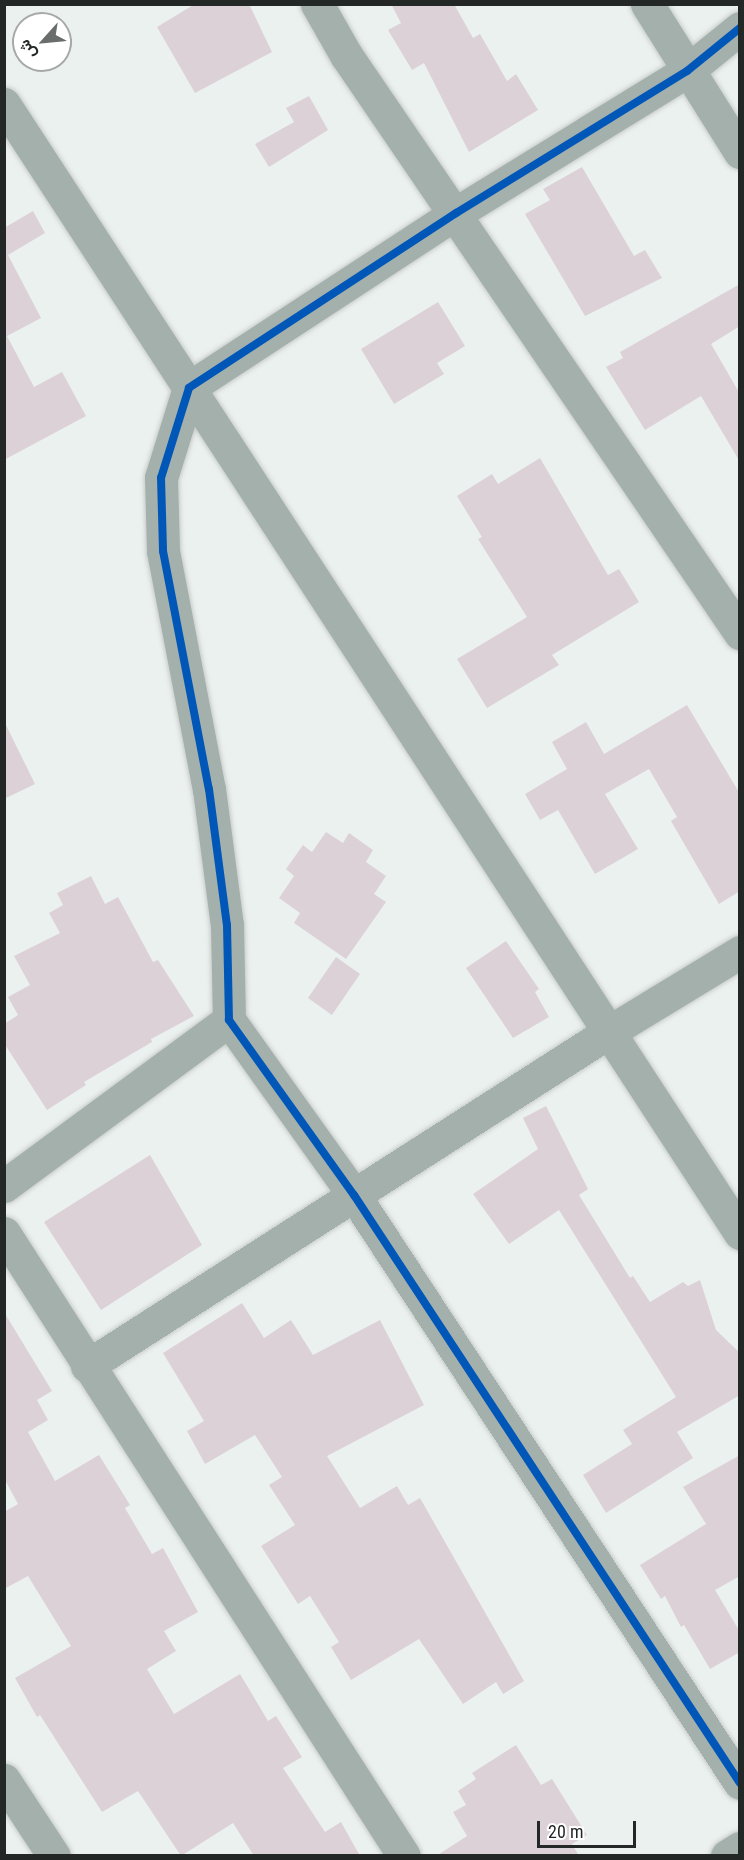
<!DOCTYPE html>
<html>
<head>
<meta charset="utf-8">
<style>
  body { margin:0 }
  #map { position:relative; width:744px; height:1860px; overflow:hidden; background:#ebf1ef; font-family:"Roboto Condensed",Vazirmatn,sans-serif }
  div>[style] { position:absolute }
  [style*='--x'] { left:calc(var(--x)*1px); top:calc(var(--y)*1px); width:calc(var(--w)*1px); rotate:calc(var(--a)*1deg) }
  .building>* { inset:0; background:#ddd1d8 }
  .roads { filter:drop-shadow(0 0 2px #c8cccb) drop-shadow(0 0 2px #c8cccb) }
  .minor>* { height:33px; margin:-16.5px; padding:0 16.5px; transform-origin:16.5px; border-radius:16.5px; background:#a4b0ac }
  .cycleway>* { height:8px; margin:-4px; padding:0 4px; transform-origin:4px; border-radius:4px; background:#0057b8 }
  span { translate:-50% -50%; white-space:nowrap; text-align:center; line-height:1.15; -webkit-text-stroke:6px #fff; paint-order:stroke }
  .frame { position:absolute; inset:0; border:6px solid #232726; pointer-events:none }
  .north { position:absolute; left:12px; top:12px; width:60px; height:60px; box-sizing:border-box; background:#fff; border:2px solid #a7a9a8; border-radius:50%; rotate:243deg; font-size:16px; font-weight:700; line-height:24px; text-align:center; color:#232726 }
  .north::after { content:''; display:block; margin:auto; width:21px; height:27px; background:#696e6c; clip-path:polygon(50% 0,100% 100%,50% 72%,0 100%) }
  .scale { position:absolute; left:537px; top:1821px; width:99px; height:27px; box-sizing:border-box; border:3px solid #232726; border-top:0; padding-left:8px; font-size:18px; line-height:21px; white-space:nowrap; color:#232726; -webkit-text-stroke:4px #fff; paint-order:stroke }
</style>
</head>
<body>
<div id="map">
  <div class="building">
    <div style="clip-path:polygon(195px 4px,249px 4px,272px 52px,195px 93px,157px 27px)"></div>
    <div style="clip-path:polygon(391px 4px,454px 4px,473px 38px,480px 34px,507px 81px,516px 74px,538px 110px,469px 152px,424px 63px,412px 70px,388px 30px,401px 23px)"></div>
    <div style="clip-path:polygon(309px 96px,328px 130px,269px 167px,255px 144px,294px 122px,286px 108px)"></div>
    <div style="clip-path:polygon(582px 167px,634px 256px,645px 250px,662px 278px,585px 316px,525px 214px,550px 200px,543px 189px)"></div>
    <div style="clip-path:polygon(33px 211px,45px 233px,8px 255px,41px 318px,7px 336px,34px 387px,62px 372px,86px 416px,4px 460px,4px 228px)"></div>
    <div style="clip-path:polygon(740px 284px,740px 326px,711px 344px,740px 394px,740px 462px,701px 396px,645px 430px,606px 367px,623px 358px,620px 352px)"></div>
    <div style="clip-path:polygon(438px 302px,465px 346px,437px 363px,444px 374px,394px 404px,361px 349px)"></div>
    <div style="clip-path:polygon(540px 458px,608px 575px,619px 569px,639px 602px,552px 655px,559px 665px,487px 708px,457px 659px,527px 617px,478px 539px,482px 537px,457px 496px,492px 474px,498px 484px)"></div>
    <div style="clip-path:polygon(687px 705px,740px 794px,740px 891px,719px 904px,671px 821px,677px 817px,649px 769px,605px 794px,638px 849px,595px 874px,558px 810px,540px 820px,525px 794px,567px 769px,552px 742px,586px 722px,604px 754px)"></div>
    <div style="clip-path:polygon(4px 721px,35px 784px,4px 799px)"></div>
    <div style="clip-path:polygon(326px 832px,343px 843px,349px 833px,373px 850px,366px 862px,386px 876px,374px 894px,386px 902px,346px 959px,294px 923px,300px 913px,279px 898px,294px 876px,286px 869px,303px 845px,312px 852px)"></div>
    <div style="clip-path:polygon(91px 876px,105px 904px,118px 897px,153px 962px,158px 960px,194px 1016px,151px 1039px,152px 1042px,84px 1082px,86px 1085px,47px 1110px,4px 1043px,4px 1024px,18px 1015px,8px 997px,30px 985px,14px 956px,60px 933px,49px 913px,63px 905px,57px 893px)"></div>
    <div style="clip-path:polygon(506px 941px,539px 989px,535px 992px,549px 1017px,513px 1038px,466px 968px)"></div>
    <div style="clip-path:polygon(336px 957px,360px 974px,332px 1015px,308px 998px)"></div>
    <div style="clip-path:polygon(546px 1106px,588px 1189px,579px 1195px,630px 1278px,633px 1276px,650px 1302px,683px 1282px,688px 1286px,700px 1280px,716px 1330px,740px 1353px,740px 1395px,677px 1432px,693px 1458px,606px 1513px,583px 1475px,632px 1444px,623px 1430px,676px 1397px,559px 1210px,509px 1244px,473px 1194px,538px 1149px,523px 1118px)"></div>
    <div style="clip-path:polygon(150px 1155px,202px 1245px,101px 1310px,44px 1222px)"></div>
    <div style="clip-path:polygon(242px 1303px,264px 1338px,291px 1320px,313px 1355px,380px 1320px,424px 1405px,327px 1456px,360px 1508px,397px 1486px,408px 1505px,420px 1498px,524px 1681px,503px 1694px,496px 1682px,463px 1704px,419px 1639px,351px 1680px,331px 1647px,339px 1642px,310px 1596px,298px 1604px,261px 1546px,295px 1525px,269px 1485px,282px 1477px,255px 1435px,205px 1464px,187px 1431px,204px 1421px,163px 1353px)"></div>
    <div style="clip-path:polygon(4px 1312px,52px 1391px,37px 1400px,48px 1420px,28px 1432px,55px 1481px,99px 1455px,130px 1505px,125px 1508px,152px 1554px,163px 1548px,198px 1612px,164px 1631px,176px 1651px,147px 1669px,174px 1714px,240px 1674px,268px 1721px,276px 1716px,302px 1757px,283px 1768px,325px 1832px,341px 1822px,360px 1856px,254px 1856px,233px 1823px,181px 1856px,138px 1791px,102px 1812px,40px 1715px,37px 1717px,15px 1678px,71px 1646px,28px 1576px,4px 1589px,4px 1512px,18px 1504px,4px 1478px)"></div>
    <div style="clip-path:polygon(740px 1455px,740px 1576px,715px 1590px,740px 1632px,740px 1652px,710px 1669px,684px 1625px,681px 1627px,665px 1596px,661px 1599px,640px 1565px,706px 1524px,683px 1487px)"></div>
    <div style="clip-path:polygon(516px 1745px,541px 1785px,552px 1779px,587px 1835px,572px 1844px,579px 1856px,436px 1856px,467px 1836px,453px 1812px,466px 1805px,458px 1791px,476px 1779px,472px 1773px)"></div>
  </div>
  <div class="roads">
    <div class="minor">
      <div style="--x:317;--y:4;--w:59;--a:60.4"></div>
      <div style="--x:346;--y:55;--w:700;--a:55.72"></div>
      <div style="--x:647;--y:4;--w:175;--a:57.9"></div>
      <div style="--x:740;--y:28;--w:68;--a:140.9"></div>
      <div style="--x:687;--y:71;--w:271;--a:148.4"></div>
      <div style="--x:456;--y:213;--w:319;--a:146.8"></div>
      <div style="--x:189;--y:388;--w:94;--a:107.3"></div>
      <div style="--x:161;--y:478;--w:73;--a:88.4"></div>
      <div style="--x:163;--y:551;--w:242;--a:79.1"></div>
      <div style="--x:209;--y:789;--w:137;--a:82.5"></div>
      <div style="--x:227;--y:925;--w:95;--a:88.8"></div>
      <div style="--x:229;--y:1020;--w:215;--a:54.5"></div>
      <div style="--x:354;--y:1195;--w:703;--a:56.72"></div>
      <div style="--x:4;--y:104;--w:1348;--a:56.9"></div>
      <div style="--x:4;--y:1186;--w:280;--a:-36.4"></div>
      <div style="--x:4;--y:1233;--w:740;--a:57.3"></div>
      <div style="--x:87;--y:1366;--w:617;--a:-32.63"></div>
      <div style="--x:607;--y:1033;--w:156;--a:-31.3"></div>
      <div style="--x:4;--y:1780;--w:91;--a:56.7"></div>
      <div style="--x:727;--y:1856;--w:15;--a:-32"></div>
    </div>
  </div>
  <div class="cycleway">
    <div style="--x:740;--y:28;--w:68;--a:140.9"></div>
    <div style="--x:687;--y:71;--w:271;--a:148.4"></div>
    <div style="--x:456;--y:213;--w:319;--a:146.8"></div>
    <div style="--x:189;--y:388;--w:94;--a:107.3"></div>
    <div style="--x:161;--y:478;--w:73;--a:88.4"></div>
    <div style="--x:163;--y:551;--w:242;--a:79.1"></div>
    <div style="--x:209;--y:789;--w:137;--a:82.5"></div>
    <div style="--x:227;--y:925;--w:95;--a:88.8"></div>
    <div style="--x:229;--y:1020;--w:215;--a:54.5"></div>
    <div style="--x:354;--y:1195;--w:703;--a:56.72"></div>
  </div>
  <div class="frame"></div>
  <div class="north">ش</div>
  <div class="scale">20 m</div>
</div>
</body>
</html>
